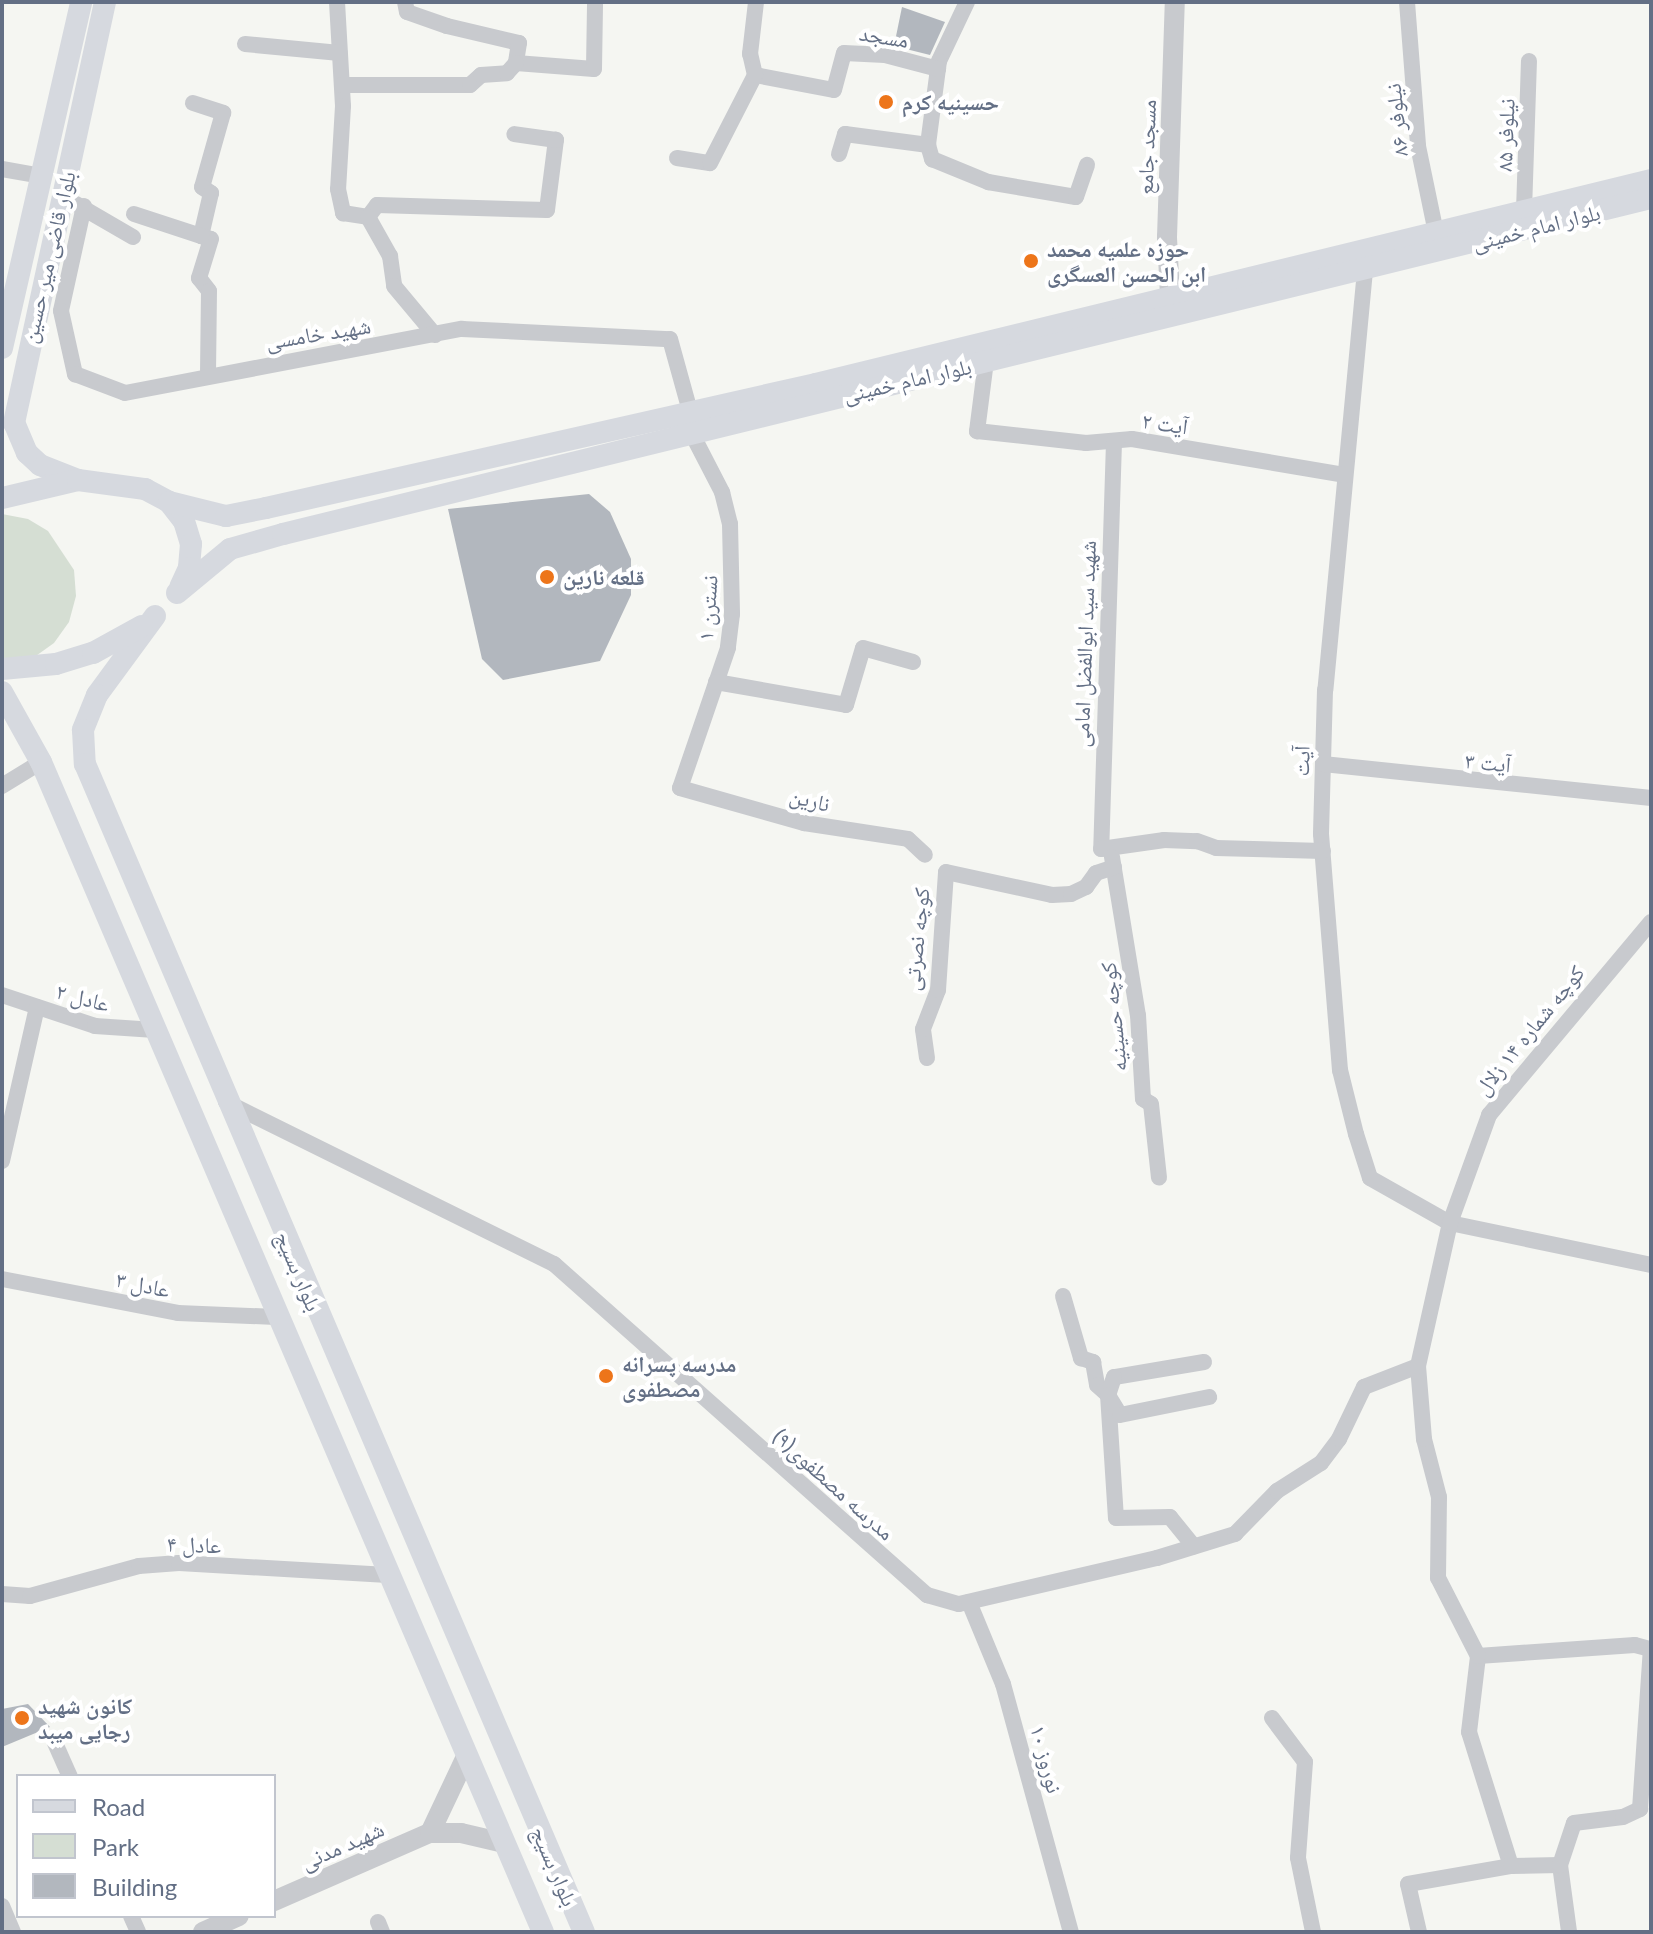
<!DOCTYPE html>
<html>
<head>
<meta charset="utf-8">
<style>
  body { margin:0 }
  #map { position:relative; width:1653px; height:1934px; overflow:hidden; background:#f5f6f2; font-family:Lato,"Noto Naskh Arabic",sans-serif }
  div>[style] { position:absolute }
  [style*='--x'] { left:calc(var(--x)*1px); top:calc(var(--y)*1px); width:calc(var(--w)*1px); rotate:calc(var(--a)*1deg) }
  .green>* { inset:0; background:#d5ded3 }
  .building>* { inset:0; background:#b2b7be }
  .minor>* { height:16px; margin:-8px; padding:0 8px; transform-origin:8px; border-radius:8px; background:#c8cace }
  .tertiary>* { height:20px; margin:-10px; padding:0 10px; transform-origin:10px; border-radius:10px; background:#c8cace }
  .secondary>* { height:22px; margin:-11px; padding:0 11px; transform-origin:11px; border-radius:11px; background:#d6d9df }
  .dots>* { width:22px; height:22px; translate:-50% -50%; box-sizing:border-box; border:4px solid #fff; border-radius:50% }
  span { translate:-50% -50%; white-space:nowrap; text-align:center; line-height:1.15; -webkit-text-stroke:8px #fff; paint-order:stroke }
  .street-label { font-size:22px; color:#636f85 }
  .poi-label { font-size:22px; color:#636f85; font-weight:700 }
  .left { translate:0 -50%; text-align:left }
  .frame { position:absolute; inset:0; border:4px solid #636f85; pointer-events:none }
  .legend { position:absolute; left:16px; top:1774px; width:260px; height:144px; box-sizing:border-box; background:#fff; border:2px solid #c1c5ce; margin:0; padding:10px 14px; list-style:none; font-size:24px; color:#636f85 }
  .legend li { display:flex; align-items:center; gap:16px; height:40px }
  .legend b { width:40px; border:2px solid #c1c5ce }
</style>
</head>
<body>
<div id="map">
  <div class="green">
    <div style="clip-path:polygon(2px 514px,28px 519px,48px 531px,74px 570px,76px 596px,69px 622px,54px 643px,33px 658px,2px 664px)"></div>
  </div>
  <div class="building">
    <div style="clip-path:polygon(902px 7px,945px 22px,930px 55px,894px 46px)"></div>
    <div style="clip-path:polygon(589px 494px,610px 512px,631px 559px,631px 595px,600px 661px,503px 680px,482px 659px,448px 509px)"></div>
    <div style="clip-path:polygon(28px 1704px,50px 1727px,2px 1747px,2px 1709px)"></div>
  </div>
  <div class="minor">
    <div style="--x:337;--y:2;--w:104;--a:86.7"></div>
    <div style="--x:343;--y:106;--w:83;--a:93.4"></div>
    <div style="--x:338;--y:189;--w:25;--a:78"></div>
    <div style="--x:343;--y:213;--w:25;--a:9"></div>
    <div style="--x:368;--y:217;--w:45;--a:60.6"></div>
    <div style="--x:390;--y:256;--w:30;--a:82"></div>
    <div style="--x:394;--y:286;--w:64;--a:50.1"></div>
    <div style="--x:405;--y:2;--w:10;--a:79"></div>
    <div style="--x:407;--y:12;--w:42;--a:19.3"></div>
    <div style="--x:447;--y:26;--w:74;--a:13.3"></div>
    <div style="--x:519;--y:43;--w:20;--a:99"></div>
    <div style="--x:516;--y:63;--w:78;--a:4.4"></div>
    <div style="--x:594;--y:69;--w:67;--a:-89.1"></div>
    <div style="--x:967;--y:2;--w:65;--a:115.4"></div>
    <div style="--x:939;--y:61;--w:85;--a:97.5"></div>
    <div style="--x:928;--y:145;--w:15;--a:74"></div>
    <div style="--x:932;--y:159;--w:61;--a:22.3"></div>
    <div style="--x:988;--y:182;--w:89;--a:9.7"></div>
    <div style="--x:1076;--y:197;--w:34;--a:-71"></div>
    <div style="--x:1407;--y:2;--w:144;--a:85.6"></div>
    <div style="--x:1418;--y:146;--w:89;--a:78.3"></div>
    <div style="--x:245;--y:44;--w:95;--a:5.4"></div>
    <div style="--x:755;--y:75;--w:80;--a:10.8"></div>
    <div style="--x:834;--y:90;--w:38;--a:-75"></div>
    <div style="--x:844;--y:53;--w:41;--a:2.8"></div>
    <div style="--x:885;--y:55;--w:55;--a:14.8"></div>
    <div style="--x:342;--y:85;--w:128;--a:0"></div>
    <div style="--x:470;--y:85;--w:15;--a:-42"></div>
    <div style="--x:481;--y:75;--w:26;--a:-4"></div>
    <div style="--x:507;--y:73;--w:13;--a:-48"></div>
    <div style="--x:193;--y:103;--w:32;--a:18"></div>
    <div style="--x:223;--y:113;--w:77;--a:105.8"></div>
    <div style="--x:202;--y:187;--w:11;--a:34"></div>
    <div style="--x:211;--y:193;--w:44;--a:103.1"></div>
    <div style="--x:201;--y:236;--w:10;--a:17"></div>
    <div style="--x:211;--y:239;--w:41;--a:107.1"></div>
    <div style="--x:199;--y:278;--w:16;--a:52"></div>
    <div style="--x:209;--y:291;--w:83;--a:90.7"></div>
    <div style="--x:839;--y:154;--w:21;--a:-73"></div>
    <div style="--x:845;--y:134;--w:84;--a:7.5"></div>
    <div style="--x:677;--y:158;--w:33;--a:9"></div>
    <div style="--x:710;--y:163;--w:99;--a:-62.9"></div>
    <div style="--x:755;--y:75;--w:22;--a:-103"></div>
    <div style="--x:750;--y:54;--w:52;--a:-83.4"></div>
    <div style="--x:2;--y:169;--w:41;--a:9.9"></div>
    <div style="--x:76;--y:204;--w:66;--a:30.1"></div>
    <div style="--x:84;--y:206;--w:107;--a:102.4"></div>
    <div style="--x:61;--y:311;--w:65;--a:77.5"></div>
    <div style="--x:75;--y:374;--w:53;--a:20.8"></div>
    <div style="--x:125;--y:393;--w:343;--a:-10.8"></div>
    <div style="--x:462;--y:329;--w:208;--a:2.8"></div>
    <div style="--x:670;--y:339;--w:75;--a:74.5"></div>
    <div style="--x:1524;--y:211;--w:150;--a:-88.1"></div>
    <div style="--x:134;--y:214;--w:71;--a:18.2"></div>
    <div style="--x:368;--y:217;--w:15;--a:-53"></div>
    <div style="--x:377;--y:205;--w:170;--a:1.7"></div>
    <div style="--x:547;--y:210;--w:71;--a:-82.7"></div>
    <div style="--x:556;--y:140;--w:42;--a:-171.9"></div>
    <div style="--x:1366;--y:260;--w:432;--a:95.4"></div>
    <div style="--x:1325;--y:690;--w:144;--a:91.6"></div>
    <div style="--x:1321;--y:834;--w:237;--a:85.4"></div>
    <div style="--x:1340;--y:1070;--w:66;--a:76"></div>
    <div style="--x:1356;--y:1134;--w:46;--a:72.3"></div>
    <div style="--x:1370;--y:1178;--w:92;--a:29.4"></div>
    <div style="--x:1450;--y:1223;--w:205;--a:11.8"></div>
    <div style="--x:986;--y:361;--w:71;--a:97.3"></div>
    <div style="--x:977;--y:431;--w:110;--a:6.3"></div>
    <div style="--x:1086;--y:443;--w:46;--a:-5"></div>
    <div style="--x:1132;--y:439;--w:215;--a:9.6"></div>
    <div style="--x:691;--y:432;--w:68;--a:62.7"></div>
    <div style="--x:722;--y:492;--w:33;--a:76"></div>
    <div style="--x:730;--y:524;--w:90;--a:88.7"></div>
    <div style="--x:732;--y:614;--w:34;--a:97"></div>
    <div style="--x:728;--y:648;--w:148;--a:108.9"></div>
    <div style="--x:680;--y:788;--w:129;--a:15.8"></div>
    <div style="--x:804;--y:823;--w:105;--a:8.7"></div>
    <div style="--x:908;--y:839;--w:23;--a:43"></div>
    <div style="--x:1114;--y:442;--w:407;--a:91.8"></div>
    <div style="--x:1101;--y:849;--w:64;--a:-8.1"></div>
    <div style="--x:1164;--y:840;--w:33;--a:2"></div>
    <div style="--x:1197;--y:841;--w:20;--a:20"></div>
    <div style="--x:1216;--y:848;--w:107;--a:1.6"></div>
    <div style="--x:716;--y:682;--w:132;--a:10"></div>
    <div style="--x:846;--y:705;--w:59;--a:-73.4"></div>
    <div style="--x:863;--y:648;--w:52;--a:15.6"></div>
    <div style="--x:1323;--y:764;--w:330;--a:5.9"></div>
    <div style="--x:2;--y:786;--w:46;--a:-31.6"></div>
    <div style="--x:1112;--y:857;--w:160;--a:80.7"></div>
    <div style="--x:1138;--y:1015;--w:84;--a:86.6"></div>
    <div style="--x:1143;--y:1099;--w:9;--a:32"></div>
    <div style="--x:1151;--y:1104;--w:74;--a:83.8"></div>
    <div style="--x:2;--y:995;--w:98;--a:18.4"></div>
    <div style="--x:95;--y:1026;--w:60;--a:3.8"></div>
    <div style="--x:927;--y:1058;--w:29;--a:-98"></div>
    <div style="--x:923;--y:1029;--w:42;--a:-69"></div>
    <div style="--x:938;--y:990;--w:118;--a:-86.1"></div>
    <div style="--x:946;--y:872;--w:108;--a:12.2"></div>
    <div style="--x:1052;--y:895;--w:19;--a:-3"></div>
    <div style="--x:1071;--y:894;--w:17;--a:-25"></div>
    <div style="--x:1086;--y:887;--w:17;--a:-54"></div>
    <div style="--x:1096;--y:873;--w:19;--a:-18"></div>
    <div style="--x:226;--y:1102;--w:366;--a:26.3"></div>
    <div style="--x:554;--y:1264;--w:499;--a:41.6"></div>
    <div style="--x:927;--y:1595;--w:33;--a:16"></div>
    <div style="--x:959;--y:1604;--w:203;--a:-13.1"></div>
    <div style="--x:1157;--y:1558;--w:82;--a:-17.1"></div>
    <div style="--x:1235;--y:1534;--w:60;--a:-45.7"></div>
    <div style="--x:1277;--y:1491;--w:52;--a:-32.5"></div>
    <div style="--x:1321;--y:1463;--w:30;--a:-53"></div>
    <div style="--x:1339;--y:1439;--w:58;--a:-64.3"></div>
    <div style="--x:1364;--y:1387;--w:58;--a:-21.3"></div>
    <div style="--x:2;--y:1161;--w:158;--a:-77.2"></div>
    <div style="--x:2;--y:1279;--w:179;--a:10.9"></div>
    <div style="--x:178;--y:1313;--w:98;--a:2.3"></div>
    <div style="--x:1063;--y:1296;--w:65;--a:73.8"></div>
    <div style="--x:1081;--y:1358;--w:13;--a:18"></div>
    <div style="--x:1093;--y:1362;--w:23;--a:80"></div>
    <div style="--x:1097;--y:1385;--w:15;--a:42"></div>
    <div style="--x:1108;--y:1395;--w:123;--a:86.3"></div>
    <div style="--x:1116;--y:1518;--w:54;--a:-1.1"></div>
    <div style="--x:1170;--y:1517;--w:38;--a:51"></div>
    <div style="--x:1204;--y:1362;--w:91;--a:170.5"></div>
    <div style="--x:1114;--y:1377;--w:19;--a:108"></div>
    <div style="--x:1108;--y:1395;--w:23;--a:59"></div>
    <div style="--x:1120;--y:1415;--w:91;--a:-11.4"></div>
    <div style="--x:2;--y:1594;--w:28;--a:4"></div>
    <div style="--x:30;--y:1596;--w:113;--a:-15.4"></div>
    <div style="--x:139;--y:1566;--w:40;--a:-4.3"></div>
    <div style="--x:179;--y:1563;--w:209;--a:3.3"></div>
    <div style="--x:969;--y:1602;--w:89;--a:67.5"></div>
    <div style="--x:1003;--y:1684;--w:257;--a:74.7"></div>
    <div style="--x:1478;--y:1656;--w:157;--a:-4"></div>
    <div style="--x:1635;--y:1645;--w:16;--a:15"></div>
    <div style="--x:1272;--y:1718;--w:55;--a:53.1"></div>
    <div style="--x:1305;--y:1762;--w:96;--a:94.2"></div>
    <div style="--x:1298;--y:1858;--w:76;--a:78.5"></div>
    <div style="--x:55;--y:1743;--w:36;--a:66"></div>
    <div style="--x:1560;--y:1865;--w:68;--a:82.3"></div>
    <div style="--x:1511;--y:1866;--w:140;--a:-107.4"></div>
    <div style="--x:1469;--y:1732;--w:77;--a:-83.2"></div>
    <div style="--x:1478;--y:1656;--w:88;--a:-117.1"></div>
    <div style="--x:1438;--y:1578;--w:81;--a:-89.3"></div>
    <div style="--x:1439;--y:1497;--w:60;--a:-104.5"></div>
    <div style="--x:1424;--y:1439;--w:73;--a:-94.7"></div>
    <div style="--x:1418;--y:1366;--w:147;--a:-77.4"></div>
    <div style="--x:1450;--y:1223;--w:115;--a:-70.1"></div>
    <div style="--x:1489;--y:1115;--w:252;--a:-50"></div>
    <div style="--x:2;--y:1906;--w:28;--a:67"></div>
    <div style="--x:131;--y:1916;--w:17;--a:66"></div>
    <div style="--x:378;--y:1922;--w:11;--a:68"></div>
    <div style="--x:1419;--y:1932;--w:49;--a:-102.9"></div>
    <div style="--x:1408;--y:1884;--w:105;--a:-9.9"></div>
    <div style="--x:1511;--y:1866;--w:49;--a:-1.2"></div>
    <div style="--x:1560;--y:1865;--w:44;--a:-71.6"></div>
    <div style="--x:1574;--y:1823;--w:49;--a:-7"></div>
    <div style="--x:1623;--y:1817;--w:19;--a:-25"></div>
    <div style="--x:1640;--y:1809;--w:160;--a:-86.1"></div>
  </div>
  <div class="tertiary">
    <div style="--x:1170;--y:295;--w:58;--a:-93"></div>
    <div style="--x:1167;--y:237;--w:235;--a:-88.1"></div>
    <div style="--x:430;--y:1833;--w:82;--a:-64.7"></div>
    <div style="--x:274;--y:1901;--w:170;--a:-23.6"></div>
    <div style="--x:430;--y:1833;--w:31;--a:0"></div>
    <div style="--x:461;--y:1833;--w:44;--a:13.1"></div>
    <div style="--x:203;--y:1932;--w:39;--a:-24"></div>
  </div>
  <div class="secondary">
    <div style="--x:2;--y:348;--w:355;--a:-77.1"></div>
    <div style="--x:78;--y:480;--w:41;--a:-158.5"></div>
    <div style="--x:40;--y:465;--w:18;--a:-137"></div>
    <div style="--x:27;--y:453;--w:33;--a:-113"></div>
    <div style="--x:14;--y:423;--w:431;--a:-77.8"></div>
    <div style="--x:2;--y:498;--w:78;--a:-13.3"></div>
    <div style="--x:78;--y:480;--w:68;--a:7.7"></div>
    <div style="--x:145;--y:489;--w:27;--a:28"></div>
    <div style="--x:169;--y:502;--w:24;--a:52"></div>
    <div style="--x:184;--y:521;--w:24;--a:73"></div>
    <div style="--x:191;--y:544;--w:24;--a:95"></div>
    <div style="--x:189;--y:568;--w:21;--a:115"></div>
    <div style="--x:169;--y:502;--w:59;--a:13.8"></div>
    <div style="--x:226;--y:516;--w:41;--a:-11.3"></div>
    <div style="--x:266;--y:508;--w:564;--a:-12.71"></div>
    <div style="--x:816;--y:384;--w:860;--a:-13.73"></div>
    <div style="--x:177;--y:593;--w:69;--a:-39.7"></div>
    <div style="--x:230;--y:549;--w:55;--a:-15.8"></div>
    <div style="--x:283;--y:534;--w:1409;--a:-13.8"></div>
    <div style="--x:155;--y:616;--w:98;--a:126.3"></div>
    <div style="--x:97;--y:695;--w:38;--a:112"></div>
    <div style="--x:83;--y:730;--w:34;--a:87"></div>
    <div style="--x:85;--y:764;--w:1270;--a:66.87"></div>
    <div style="--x:2;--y:669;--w:54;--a:-5.3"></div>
    <div style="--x:56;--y:664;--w:39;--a:-17"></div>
    <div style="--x:93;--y:653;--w:56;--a:-28.9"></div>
    <div style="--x:2;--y:692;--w:80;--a:60.9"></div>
    <div style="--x:41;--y:762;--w:1273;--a:66.78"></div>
  </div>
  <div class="dots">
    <div style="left:886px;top:102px;background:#ed751a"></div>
    <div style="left:1031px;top:261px;background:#ed751a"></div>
    <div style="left:547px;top:577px;background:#ed751a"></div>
    <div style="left:606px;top:1376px;background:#ed751a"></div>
    <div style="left:22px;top:1718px;background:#ed751a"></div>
  </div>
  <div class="street-label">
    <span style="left:884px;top:36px;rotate:9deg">مسجد</span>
    <span style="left:1396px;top:120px;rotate:-96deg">نیلوفر ۸۶</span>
    <span style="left:1505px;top:135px;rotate:-88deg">نیلوفر ۸۵</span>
    <span style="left:1146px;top:147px;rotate:-88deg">مسجد جامع</span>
    <span style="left:1536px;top:227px;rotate:-14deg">بلوار امام خمینی</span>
    <span style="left:48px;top:257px;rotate:-77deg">بلوار قاضی میر حسین</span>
    <span style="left:318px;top:333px;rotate:-9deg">شهید خامسی</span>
    <span style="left:907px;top:380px;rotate:-13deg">بلوار امام خمینی</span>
    <span style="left:1165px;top:423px;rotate:8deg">آیت ۲</span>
    <span style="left:707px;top:608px;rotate:-86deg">نسترن ۱</span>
    <span style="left:1084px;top:644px;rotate:-88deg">شهید سید ابوالفضل امامی</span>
    <span style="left:1301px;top:761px;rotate:-89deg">آیت</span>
    <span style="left:1488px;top:762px;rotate:5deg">آیت ۳</span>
    <span style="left:810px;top:799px;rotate:14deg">نارین</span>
    <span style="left:916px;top:939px;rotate:-84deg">کوچه نصرتی</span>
    <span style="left:83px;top:997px;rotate:15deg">عادل ۲</span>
    <span style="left:1113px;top:1017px;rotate:-96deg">کوچه حسینیه</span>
    <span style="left:1529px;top:1030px;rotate:-51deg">کوچه شماره ۱۴ زلال</span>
    <span style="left:299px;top:1271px;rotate:67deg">بلوار بسیج</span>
    <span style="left:143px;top:1284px;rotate:12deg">عادل ۳</span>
    <span style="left:834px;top:1484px;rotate:42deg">مدرسه مصطفوی(۹)</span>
    <span style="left:194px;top:1544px;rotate:2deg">عادل ۴</span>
    <span style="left:1047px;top:1759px;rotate:75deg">نوروز ۱۰</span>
    <span style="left:342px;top:1845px;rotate:-24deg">شهید مدنی</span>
    <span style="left:555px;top:1866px;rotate:67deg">بلوار بسیج</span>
  </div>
  <div class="poi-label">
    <span class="left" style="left:902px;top:102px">حسینیه کرم</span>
    <span class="left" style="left:1047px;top:261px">حوزه علمیه محمد<br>ابن الحسن العسگری</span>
    <span class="left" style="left:563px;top:577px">قلعه نارین</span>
    <span class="left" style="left:622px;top:1376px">مدرسه پسرانه<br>مصطفوی</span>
    <span class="left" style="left:38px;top:1718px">کانون شهید<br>رجایی میبد</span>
  </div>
  <div class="frame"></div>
  <ul class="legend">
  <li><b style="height:10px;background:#d6d9df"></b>Road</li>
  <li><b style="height:22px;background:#d5ded3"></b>Park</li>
  <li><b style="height:22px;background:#b2b7be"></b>Building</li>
  </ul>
</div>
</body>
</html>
